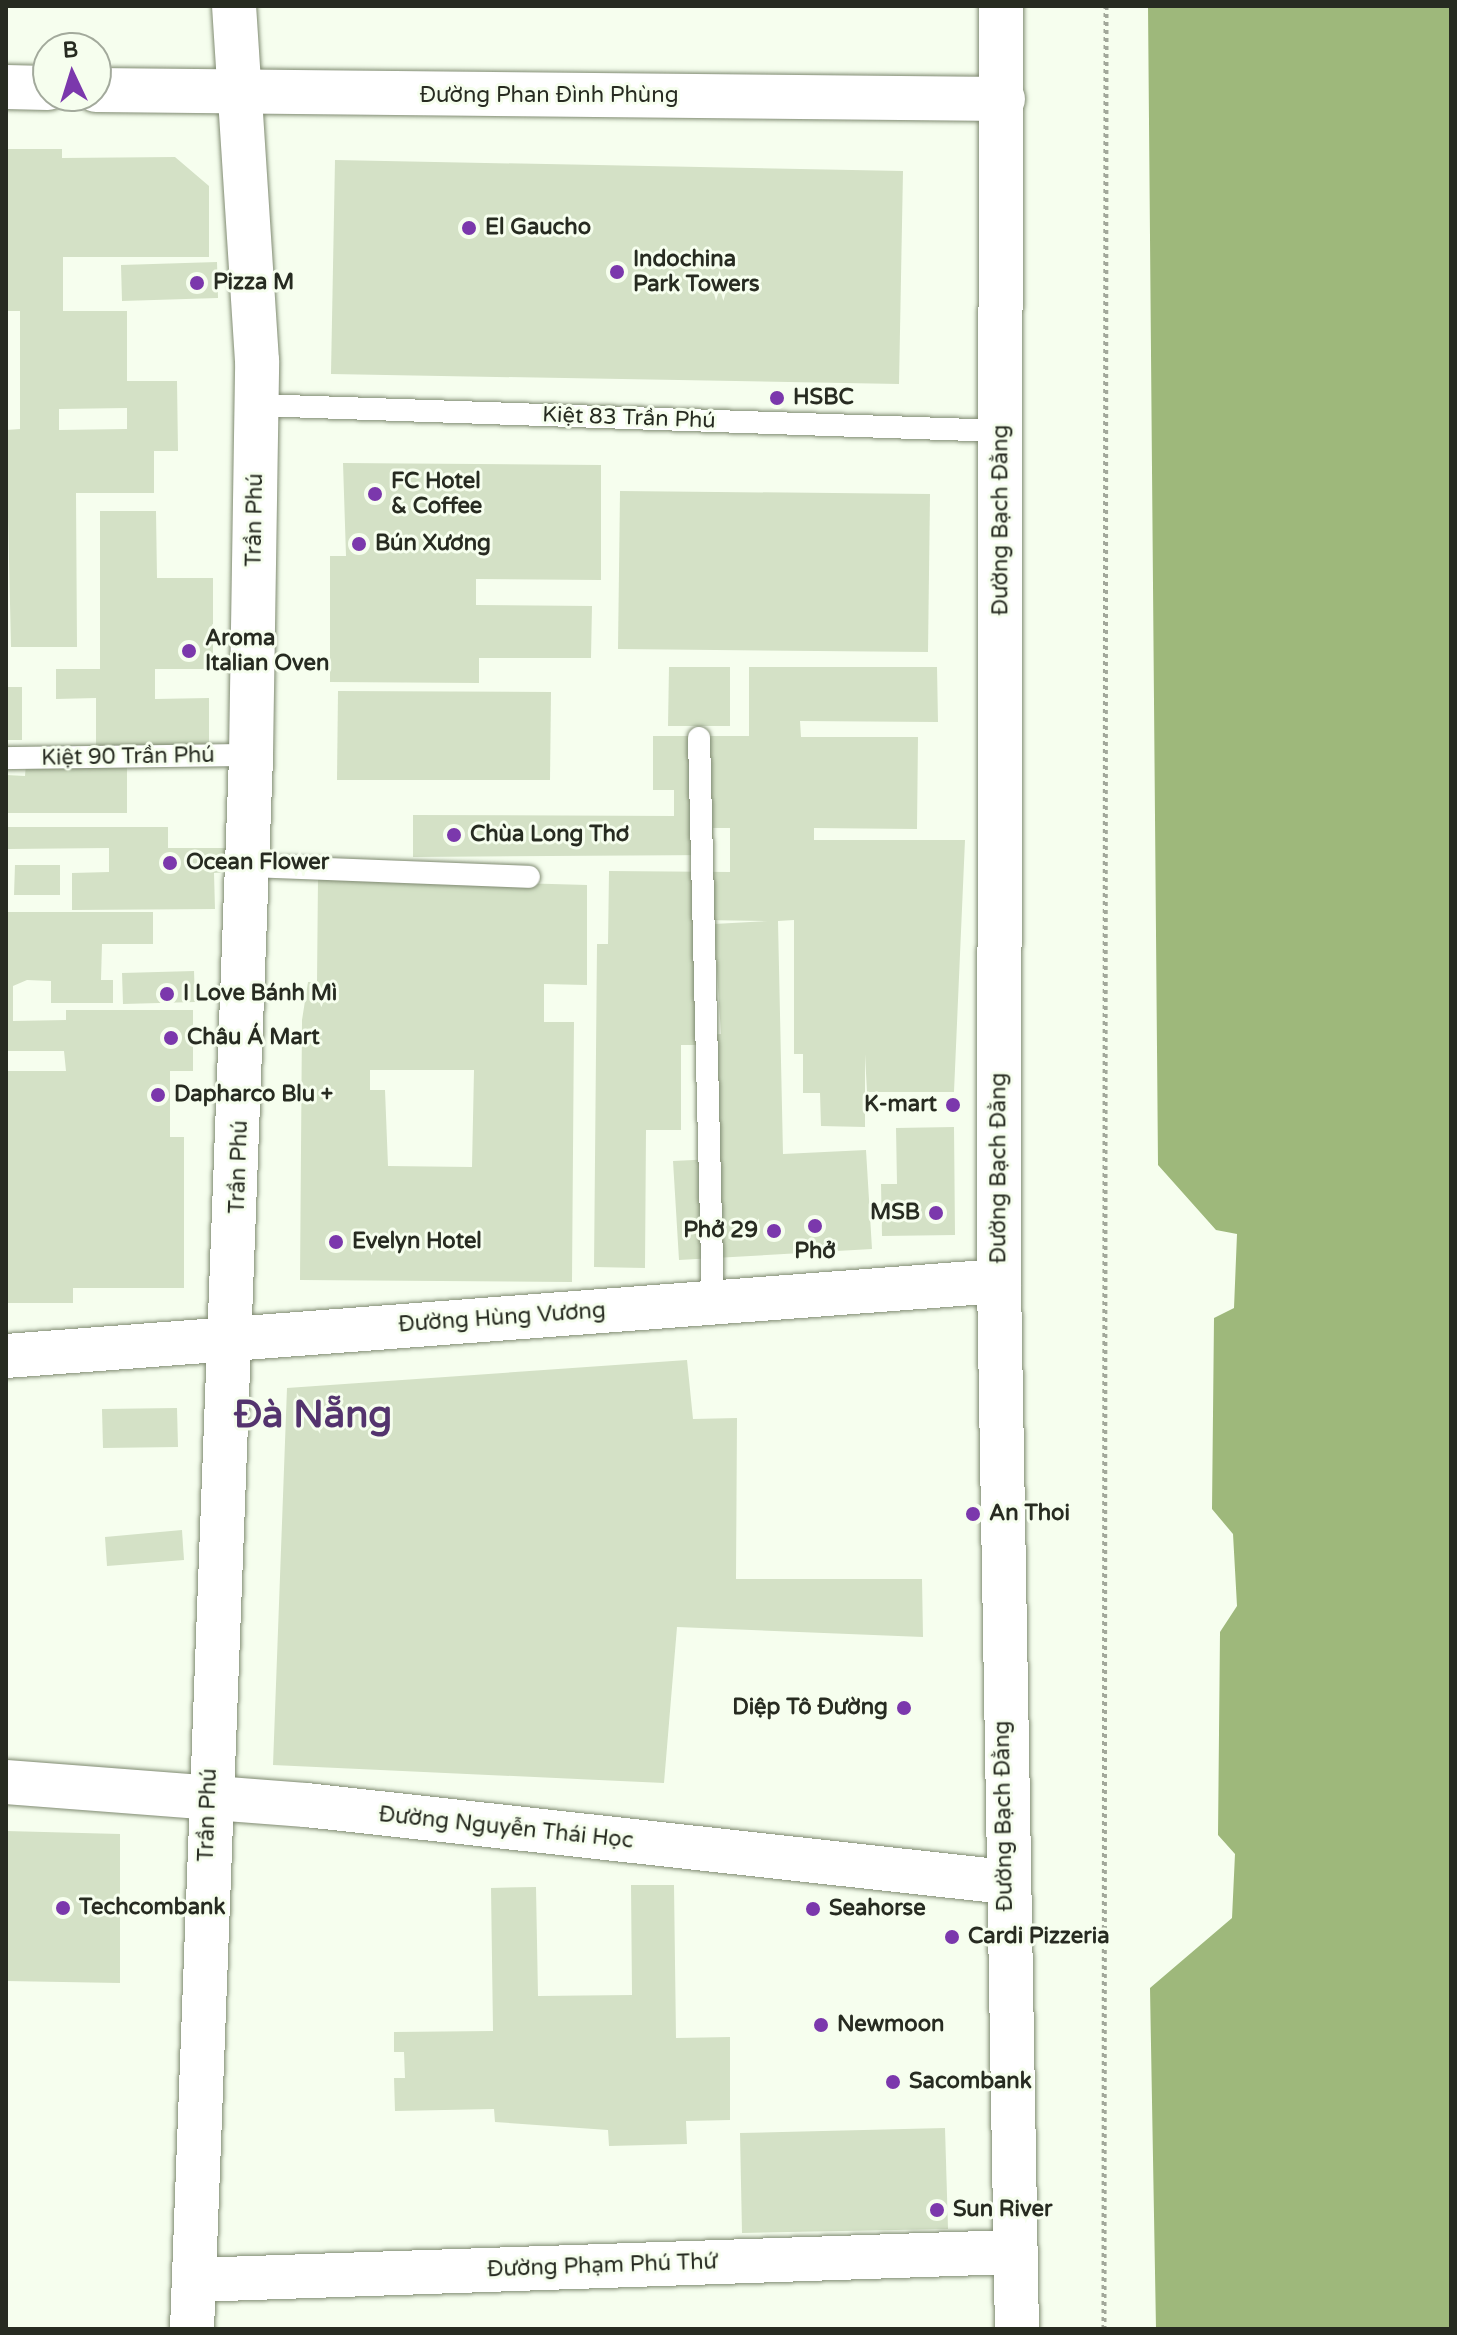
<!DOCTYPE html>
<html>
<head>
<meta charset="utf-8">
<style>
  body { margin:0 }
  #map { position:relative; width:1457px; height:2335px; overflow:hidden; background:#f6feee; font-family:"Varela Round",sans-serif }
  div>[style] { position:absolute }
  [style*='--x'] { left:calc(var(--x)*1px); top:calc(var(--y)*1px); width:calc(var(--w)*1px); rotate:calc(var(--a)*1deg) }
  .water>* { inset:0; background:#9eb87b }
  .building>* { inset:0; background:#d4e1c6 }
  .path>* { height:5px; margin-top:-2.5px; transform-origin:0; background:repeating-linear-gradient(90deg,#a2a89a 0 4px,transparent 0 8px) }
  .roads { filter:drop-shadow(0 0 2px #7f8a71) drop-shadow(0 0 2px #7f8a71) }
  .lane>* { height:22px; margin:-11px; padding:0 11px; transform-origin:11px; border-radius:11px; background:#fff }
  .street>* { height:44px; margin:-22px; padding:0 22px; transform-origin:22px; border-radius:22px; background:#fff }
  .secondary>* { height:44px; margin:-22px; padding:0 22px; transform-origin:22px; border-radius:22px; background:#fff }
  .primary>* { height:44px; margin:-22px; padding:0 22px; transform-origin:22px; border-radius:22px; background:#fff }
  .dots>* { width:22px; height:22px; translate:-50% -50%; box-sizing:border-box; border:4px solid #f6feee; border-radius:50% }
  span { translate:-50% -50%; white-space:nowrap; text-align:center; line-height:1.15; -webkit-text-stroke:6px #f6feee; paint-order:stroke }
  .street-label { font-size:22px; color:#272b21 }
  .poi-label { font-size:22px; color:#272b21; font-weight:700 }
  .left { translate:0 -50%; text-align:left }
  .right { translate:-100% -50%; text-align:right }
  .town-label { font-size:38px; color:#54346e; font-weight:700 }
  .frame { position:absolute; inset:0; border:8px solid #272b21; pointer-events:none }
  .north { position:absolute; left:32px; top:32px; width:80px; height:80px; box-sizing:border-box; background:#f6feee; border:2px solid #a3aa9c; border-radius:50%; rotate:356deg; font-size:22px; font-weight:700; line-height:32px; text-align:center; color:#272b21 }
  .north::after { content:''; display:block; margin:auto; width:28px; height:36px; background:#7b38ac; clip-path:polygon(50% 0,100% 100%,50% 72%,0 100%) }
</style>
</head>
<body>
<div id="map">
  <div class="water">
    <div style="clip-path:polygon(1148px 6px,1451px 6px,1451px 2329px,1156px 2329px,1150px 1988px,1232px 1918px,1235px 1854px,1218px 1835px,1220px 1632px,1237px 1606px,1233px 1534px,1212px 1509px,1214px 1318px,1234px 1308px,1237px 1234px,1216px 1230px,1158px 1165px)"></div>
  </div>
  <div class="building">
    <div style="clip-path:polygon(evenodd,6px 149px,62px 149px,62px 158px,175px 157px,209px 186px,209px 257px,63px 257px,63px 311px,127px 311px,127px 381px,177px 381px,178px 451px,154px 451px,154px 493px,76px 493px,77px 647px,11px 647px,6px 430px,20px 429px,20px 311px,6px 311px,6px 149px,127px 408px,127px 429px,59px 430px,59px 409px,127px 408px)"></div>
    <div style="clip-path:polygon(335px 160px,903px 171px,899px 384px,331px 374px)"></div>
    <div style="clip-path:polygon(217px 262px,218px 298px,122px 301px,121px 265px)"></div>
    <div style="clip-path:polygon(343px 463px,601px 465px,601px 580px,476px 579px,476px 605px,592px 606px,591px 658px,479px 658px,479px 683px,330px 682px,330px 556px,346px 556px)"></div>
    <div style="clip-path:polygon(620px 491px,930px 494px,928px 652px,618px 649px)"></div>
    <div style="clip-path:polygon(100px 511px,156px 511px,157px 578px,213px 578px,213px 669px,155px 669px,155px 699px,209px 698px,209px 746px,96px 746px,96px 698px,56px 699px,56px 669px,100px 669px)"></div>
    <div style="clip-path:polygon(669px 667px,730px 667px,730px 726px,668px 726px)"></div>
    <div style="clip-path:polygon(749px 667px,937px 667px,938px 722px,800px 721px,801px 737px,918px 737px,917px 829px,814px 828px,814px 840px,965px 840px,954px 1092px,867px 1092px,865px 1054px,865px 1127px,821px 1126px,820px 1093px,803px 1093px,803px 1054px,794px 1054px,794px 920px,778px 921px,783px 1154px,866px 1150px,872px 1249px,679px 1260px,673px 1161px,714px 1159px,706px 1035px,721px 1034px,714px 924px,768px 921px,704px 920px,703px 1045px,681px 1045px,681px 1130px,646px 1130px,645px 1268px,594px 1267px,597px 944px,608px 944px,609px 871px,730px 872px,730px 828px,713px 828px,713px 855px,413px 857px,413px 815px,674px 816px,674px 790px,653px 790px,653px 736px,749px 736px)"></div>
    <div style="clip-path:polygon(6px 687px,22px 687px,22px 740px,6px 740px)"></div>
    <div style="clip-path:polygon(338px 691px,551px 692px,550px 780px,337px 780px)"></div>
    <div style="clip-path:polygon(26px 763px,127px 763px,127px 813px,6px 813px,6px 775px,25px 776px)"></div>
    <div style="clip-path:polygon(8px 827px,168px 827px,168px 848px,228px 848px,228px 872px,214px 873px,215px 909px,72px 910px,72px 873px,109px 872px,109px 848px,8px 849px)"></div>
    <div style="clip-path:polygon(15px 865px,60px 865px,60px 895px,14px 895px)"></div>
    <div style="clip-path:polygon(evenodd,318px 877px,587px 885px,587px 985px,544px 984px,544px 1022px,574px 1022px,572px 1282px,300px 1280px,302px 1020px,308px 982px,317px 982px,318px 877px,370px 1070px,474px 1070px,472px 1167px,388px 1166px,385px 1090px,370px 1090px,370px 1070px)"></div>
    <div style="clip-path:polygon(6px 912px,153px 912px,153px 944px,102px 944px,101px 980px,113px 980px,113px 1003px,51px 1003px,51px 981px,27px 980px,13px 986px,13px 1021px,66px 1020px,66px 1010px,193px 1010px,193px 1071px,170px 1071px,170px 1137px,184px 1137px,184px 1288px,73px 1288px,73px 1303px,6px 1303px,6px 1071px,66px 1071px,64px 1051px,6px 1051px)"></div>
    <div style="clip-path:polygon(194px 971px,195px 1002px,123px 1004px,122px 973px)"></div>
    <div style="clip-path:polygon(954px 1127px,955px 1235px,882px 1236px,881px 1184px,897px 1184px,896px 1128px)"></div>
    <div style="clip-path:polygon(687px 1360px,693px 1419px,737px 1418px,736px 1579px,922px 1579px,923px 1637px,677px 1627px,664px 1783px,273px 1765px,287px 1388px)"></div>
    <div style="clip-path:polygon(177px 1408px,178px 1447px,103px 1448px,102px 1409px)"></div>
    <div style="clip-path:polygon(182px 1530px,184px 1560px,107px 1566px,105px 1537px)"></div>
    <div style="clip-path:polygon(6px 1831px,120px 1834px,120px 1983px,6px 1981px)"></div>
    <div style="clip-path:polygon(631px 1885px,674px 1885px,676px 2038px,730px 2037px,730px 2120px,686px 2121px,687px 2144px,609px 2146px,608px 2130px,495px 2122px,494px 2109px,395px 2111px,394px 2078px,405px 2078px,404px 2052px,394px 2052px,394px 2032px,493px 2031px,491px 1888px,536px 1887px,538px 1996px,632px 1995px)"></div>
    <div style="clip-path:polygon(945px 2128px,948px 2229px,742px 2233px,740px 2133px)"></div>
  </div>
  <div class="path">
    <div style="--x:1104;--y:2329;--w:2323;--a:-89.95"></div>
  </div>
  <div class="roads">
    <div class="lane">
      <div style="--x:257;--y:405;--w:745;--a:2"></div>
      <div style="--x:699;--y:738;--w:565;--a:88.58"></div>
      <div style="--x:6;--y:758;--w:245;--a:-0.7"></div>
      <div style="--x:248;--y:866;--w:281;--a:2.2"></div>
    </div>
    <div class="street">
      <div style="--x:6;--y:87;--w:42;--a:1.4"></div>
      <div style="--x:96;--y:90;--w:907;--a:0.57"></div>
      <div style="--x:6;--y:1782;--w:301;--a:4.4"></div>
      <div style="--x:306;--y:1805;--w:704;--a:6.28"></div>
      <div style="--x:194;--y:2280;--w:817;--a:-1.96"></div>
    </div>
    <div class="secondary">
      <div style="--x:6;--y:1356;--w:996;--a:-4.32"></div>
    </div>
    <div class="primary">
      <div style="--x:1001;--y:6;--w:1275;--a:90.09"></div>
      <div style="--x:999;--y:1281;--w:1048;--a:89.02"></div>
      <div style="--x:192;--y:2329;--w:1575;--a:-87.85"></div>
      <div style="--x:251;--y:755;--w:394;--a:-89.1"></div>
      <div style="--x:257;--y:361;--w:356;--a:-93.7"></div>
    </div>
  </div>
  <div class="dots">
    <div style="left:469px;top:228px;background:#7b38ac"></div>
    <div style="left:617px;top:272px;background:#7b38ac"></div>
    <div style="left:197px;top:283px;background:#7b38ac"></div>
    <div style="left:777px;top:398px;background:#7b38ac"></div>
    <div style="left:375px;top:494px;background:#7b38ac"></div>
    <div style="left:359px;top:544px;background:#7b38ac"></div>
    <div style="left:189px;top:651px;background:#7b38ac"></div>
    <div style="left:454px;top:835px;background:#7b38ac"></div>
    <div style="left:170px;top:863px;background:#7b38ac"></div>
    <div style="left:167px;top:994px;background:#7b38ac"></div>
    <div style="left:171px;top:1038px;background:#7b38ac"></div>
    <div style="left:158px;top:1095px;background:#7b38ac"></div>
    <div style="left:953px;top:1105px;background:#7b38ac"></div>
    <div style="left:936px;top:1213px;background:#7b38ac"></div>
    <div style="left:815px;top:1226px;background:#7b38ac"></div>
    <div style="left:774px;top:1231px;background:#7b38ac"></div>
    <div style="left:336px;top:1242px;background:#7b38ac"></div>
    <div style="left:973px;top:1514px;background:#7b38ac"></div>
    <div style="left:904px;top:1708px;background:#7b38ac"></div>
    <div style="left:63px;top:1908px;background:#7b38ac"></div>
    <div style="left:813px;top:1909px;background:#7b38ac"></div>
    <div style="left:952px;top:1937px;background:#7b38ac"></div>
    <div style="left:821px;top:2025px;background:#7b38ac"></div>
    <div style="left:893px;top:2082px;background:#7b38ac"></div>
    <div style="left:937px;top:2210px;background:#7b38ac"></div>
  </div>
  <div class="street-label">
    <span style="left:549px;top:96px">Đường Phan Đình Phùng</span>
    <span style="left:629px;top:418px;rotate:2deg">Kiệt 83 Trần Phú</span>
    <span style="left:255px;top:520px;rotate:-89deg">Trần Phú</span>
    <span style="left:1001px;top:520px;rotate:-90deg">Đường Bạch Đằng</span>
    <span style="left:128px;top:757px;rotate:-1deg">Kiệt 90 Trần Phú</span>
    <span style="left:239px;top:1167px;rotate:-88deg">Trần Phú</span>
    <span style="left:999px;top:1168px;rotate:-90deg">Đường Bạch Đằng</span>
    <span style="left:502px;top:1318px;rotate:-4deg">Đường Hùng Vương</span>
    <span style="left:208px;top:1815px;rotate:-88deg">Trần Phú</span>
    <span style="left:1004px;top:1816px;rotate:-91deg">Đường Bạch Đằng</span>
    <span style="left:506px;top:1828px;rotate:6deg">Đường Nguyễn Thái Học</span>
    <span style="left:602px;top:2266px;rotate:-2deg">Đường Phạm Phú Thứ</span>
  </div>
  <div class="poi-label">
    <span class="left" style="left:485px;top:228px">El Gaucho</span>
    <span class="left" style="left:633px;top:272px">Indochina<br>Park Towers</span>
    <span class="left" style="left:213px;top:283px">Pizza M</span>
    <span class="left" style="left:793px;top:398px">HSBC</span>
    <span class="left" style="left:391px;top:494px">FC Hotel<br>&amp; Coffee</span>
    <span class="left" style="left:375px;top:544px">Bún Xương</span>
    <span class="left" style="left:205px;top:651px">Aroma<br>Italian Oven</span>
    <span class="left" style="left:470px;top:835px">Chùa Long Thơ</span>
    <span class="left" style="left:186px;top:863px">Ocean Flower</span>
    <span class="left" style="left:183px;top:994px">I Love Bánh Mì</span>
    <span class="left" style="left:187px;top:1038px">Châu Á Mart</span>
    <span class="left" style="left:174px;top:1095px">Dapharco Blu +</span>
    <span class="right" style="left:937px;top:1105px">K-mart</span>
    <span class="right" style="left:920px;top:1213px">MSB</span>
    <span class="right" style="left:758px;top:1231px">Phở 29</span>
    <span class="left" style="left:352px;top:1242px">Evelyn Hotel</span>
    <span style="left:815px;top:1252px">Phở</span>
    <span class="left" style="left:989px;top:1514px">An Thoi</span>
    <span class="right" style="left:888px;top:1708px">Diệp Tô Đường</span>
    <span class="left" style="left:79px;top:1908px">Techcombank</span>
    <span class="left" style="left:829px;top:1909px">Seahorse</span>
    <span class="left" style="left:968px;top:1937px">Cardi Pizzeria</span>
    <span class="left" style="left:837px;top:2025px">Newmoon</span>
    <span class="left" style="left:909px;top:2082px">Sacombank</span>
    <span class="left" style="left:953px;top:2210px">Sun River</span>
  </div>
  <div class="town-label">
    <span style="left:313px;top:1416px">Đà Nẵng</span>
  </div>
  <div class="frame"></div>
  <div class="north">B</div>
</div>
</body>
</html>
